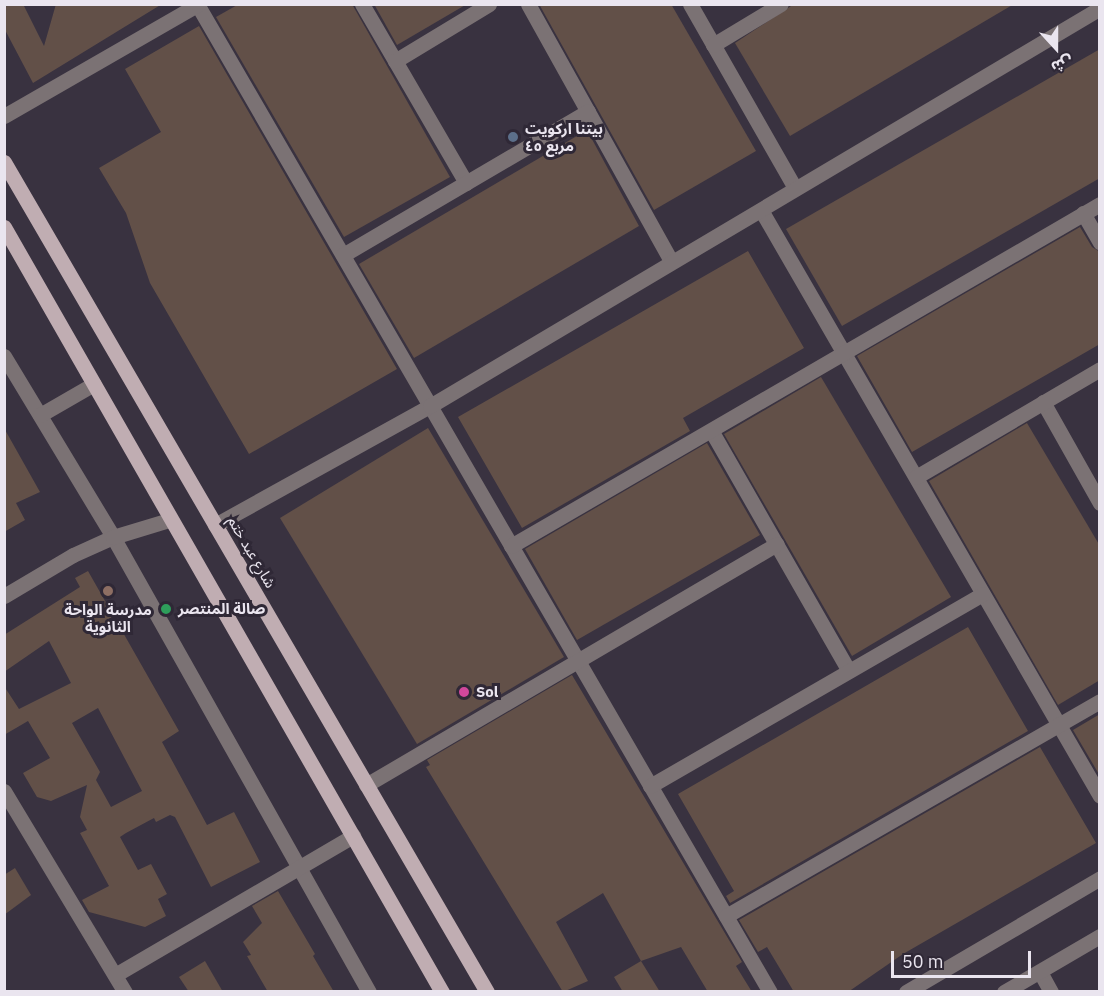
<!DOCTYPE html>
<html>
<head>
<meta charset="utf-8">
<style>
  body { margin:0 }
  #map { position:relative; width:1104px; height:996px; overflow:hidden; background:#393240; font-family:"IBM Plex Sans","Noto Sans Arabic",sans-serif }
  div>[style] { position:absolute }
  [style*='--x'] { left:calc(var(--x)*1px); top:calc(var(--y)*1px); width:calc(var(--w)*1px); rotate:calc(var(--a)*1deg) }
  .building>* { inset:0; background:#625048 }
  .minor>* { height:15px; margin:-7.5px; padding:0 7.5px; transform-origin:7.5px; border-radius:7.5px; background:#7b7274 }
  .major>* { height:15px; margin:-7.5px; padding:0 7.5px; transform-origin:7.5px; border-radius:7.5px; background:#c0adb2 }
  .dots>* { width:16px; height:16px; translate:-50% -50%; box-sizing:border-box; border:3px solid #2f2836; border-radius:50% }
  span { translate:-50% -50%; white-space:nowrap; text-align:center; line-height:1.15; -webkit-text-stroke:6px #2f2836; paint-order:stroke }
  .poi-label { font-size:15px; color:#eae5ef; font-weight:700 }
  .left { translate:0 -50%; text-align:left }
  .street-label { font-size:15px; color:#eae5ef }
  .frame { position:absolute; inset:0; border:6px solid #eae5ef; pointer-events:none }
  .north { position:absolute; left:1026px; top:18px; width:60px; height:60px; -webkit-text-stroke:4px #2f2836; paint-order:stroke; rotate:159deg; font-size:16px; font-weight:700; line-height:24px; text-align:center; color:#eae5ef }
  .north::after { content:''; display:block; margin:auto; width:21px; height:27px; background:#eae5ef; clip-path:polygon(50% 0,100% 100%,50% 72%,0 100%) }
  .scale { position:absolute; left:891px; top:951px; width:140px; height:27px; box-sizing:border-box; border:3px solid #eae5ef; border-top:0; padding-left:8px; font-size:18px; line-height:21px; white-space:nowrap; color:#eae5ef; -webkit-text-stroke:4px #2f2836; paint-order:stroke }
</style>
</head>
<body>
<div id="map">
  <div class="building">
    <div style="clip-path:polygon(4px 4px,23px 4px,44px 46px,56px 4px,162px 4px,33px 83px,4px 28px)"></div>
    <div style="clip-path:polygon(239px 4px,352px 4px,450px 177px,344px 237px,216px 17px)"></div>
    <div style="clip-path:polygon(374px 4px,467px 4px,397px 45px)"></div>
    <div style="clip-path:polygon(539px 4px,671px 4px,756px 151px,654px 210px)"></div>
    <div style="clip-path:polygon(794px 4px,1014px 4px,790px 136px,735px 43px)"></div>
    <div style="clip-path:polygon(199px 26px,397px 369px,249px 454px,150px 283px,126px 213px,99px 168px,161px 132px,125px 69px)"></div>
    <div style="clip-path:polygon(1100px 49px,1100px 178px,842px 326px,786px 229px)"></div>
    <div style="clip-path:polygon(587px 130px,639px 226px,414px 358px,359px 264px)"></div>
    <div style="clip-path:polygon(1080px 227px,1092px 247px,1100px 252px,1100px 344px,912px 452px,857px 356px)"></div>
    <div style="clip-path:polygon(748px 251px,804px 348px,683px 418px,690px 431px,522px 528px,458px 417px)"></div>
    <div style="clip-path:polygon(821px 377px,951px 597px,852px 656px,724px 434px)"></div>
    <div style="clip-path:polygon(1027px 423px,1100px 546px,1100px 680px,1058px 705px,929px 481px)"></div>
    <div style="clip-path:polygon(4px 428px,40px 492px,16px 503px,25px 520px,4px 532px)"></div>
    <div style="clip-path:polygon(428px 428px,564px 657px,417px 744px,280px 518px)"></div>
    <div style="clip-path:polygon(707px 443px,760px 535px,577px 640px,525px 549px)"></div>
    <div style="clip-path:polygon(evenodd,88px 571px,179px 731px,162px 742px,207px 825px,234px 812px,260px 862px,211px 887px,175px 817px,170px 815px,156px 822px,154px 818px,126px 833px,120px 837px,138px 870px,151px 864px,167px 894px,158px 899px,166px 916px,145px 927px,89px 912px,82px 900px,109px 886px,80px 833px,87px 830px,80px 817px,87px 785px,51px 801px,37px 797px,23px 773px,50px 758px,28px 721px,4px 735px,4px 686px,19px 709px,71px 683px,49px 641px,4px 672px,4px 635px,80px 587px,75px 578px,88px 571px,98px 708px,142px 791px,111px 807px,96px 780px,100px 772px,72px 723px,98px 708px)"></div>
    <div style="clip-path:polygon(968px 627px,1028px 731px,730px 903px,726px 896px,734px 891px,678px 794px)"></div>
    <div style="clip-path:polygon(572px 675px,742px 962px,736px 966px,752px 992px,708px 992px,681px 947px,641px 961px,603px 893px,556px 922px,588px 981px,563px 992px,426px 767px,430px 765px,427px 760px)"></div>
    <div style="clip-path:polygon(1100px 714px,1100px 776px,1073px 730px)"></div>
    <div style="clip-path:polygon(1040px 747px,1096px 843px,903px 954px,848px 992px,794px 992px,767px 947px,758px 952px,739px 920px)"></div>
    <div style="clip-path:polygon(15px 868px,31px 895px,4px 915px,4px 875px)"></div>
    <div style="clip-path:polygon(278px 891px,315px 954px,313px 956px,334px 992px,268px 992px,247px 956px,251px 955px,243px 942px,262px 923px,252px 906px)"></div>
    <div style="clip-path:polygon(205px 961px,223px 992px,189px 992px,179px 977px)"></div>
    <div style="clip-path:polygon(641px 961px,660px 992px,623px 992px,614px 977px)"></div>
  </div>
  <div class="minor">
    <div style="--x:197;--y:4;--w:1142;--a:59.89"></div>
    <div style="--x:362;--y:4;--w:207;--a:59.8"></div>
    <div style="--x:528;--y:4;--w:294;--a:60.9"></div>
    <div style="--x:690;--y:4;--w:212;--a:60.3"></div>
    <div style="--x:713;--y:45;--w:79;--a:-31.1"></div>
    <div style="--x:395;--y:61;--w:110;--a:-31.2"></div>
    <div style="--x:4;--y:116;--w:225;--a:-29.9"></div>
    <div style="--x:761;--y:210;--w:677;--a:59.95"></div>
    <div style="--x:1083;--y:213;--w:34;--a:60"></div>
    <div style="--x:343;--y:255;--w:284;--a:-30.4"></div>
    <div style="--x:4;--y:356;--w:211;--a:58.9"></div>
    <div style="--x:113;--y:537;--w:522;--a:60.64"></div>
    <div style="--x:1043;--y:402;--w:116;--a:60.6"></div>
    <div style="--x:40;--y:415;--w:62;--a:-29.9"></div>
    <div style="--x:712;--y:432;--w:275;--a:60.2"></div>
    <div style="--x:916;--y:477;--w:213;--a:-30.4"></div>
    <div style="--x:215;--y:525;--w:246;--a:-29"></div>
    <div style="--x:430;--y:406;--w:779;--a:-30.71"></div>
    <div style="--x:511;--y:546;--w:681;--a:-30.14"></div>
    <div style="--x:4;--y:596;--w:80;--a:-30.7"></div>
    <div style="--x:73;--y:555;--w:44;--a:-24.2"></div>
    <div style="--x:113;--y:537;--w:59;--a:-16.9"></div>
    <div style="--x:366;--y:785;--w:476;--a:-30.4"></div>
    <div style="--x:650;--y:786;--w:384;--a:-30"></div>
    <div style="--x:4;--y:791;--w:235;--a:59"></div>
    <div style="--x:726;--y:916;--w:431;--a:-29.9"></div>
    <div style="--x:1040;--y:972;--w:23;--a:61"></div>
    <div style="--x:115;--y:975;--w:276;--a:-30.3"></div>
    <div style="--x:906;--y:992;--w:225;--a:-30.4"></div>
    <div style="--x:1004;--y:992;--w:111;--a:-30.3"></div>
  </div>
  <div class="major">
    <div style="--x:4;--y:162;--w:960;--a:59.8"></div>
    <div style="--x:4;--y:227;--w:882;--a:60.21"></div>
  </div>
  <div class="dots">
    <div style="left:513px;top:137px;background:#5c6f8a"></div>
    <div style="left:108px;top:591px;background:#8d6e63"></div>
    <div style="left:166px;top:609px;background:#2e9e5b"></div>
    <div style="left:464px;top:692px;background:#d1479c"></div>
  </div>
  <div class="poi-label">
    <span class="left" style="left:525px;top:137px">بيتنا اركويت<br>مربع ٤٥</span>
    <span style="left:108px;top:618px">مدرسة الواحة<br>الثانوية</span>
    <span class="left" style="left:178px;top:609px">صالة المنتصر</span>
    <span class="left" style="left:476px;top:692px">Sol</span>
  </div>
  <div class="street-label">
    <span style="left:252px;top:552px;rotate:60deg">شارع عبد ختم</span>
  </div>
  <div class="frame"></div>
  <div class="north">ش</div>
  <div class="scale">50 m</div>
</div>
</body>
</html>
